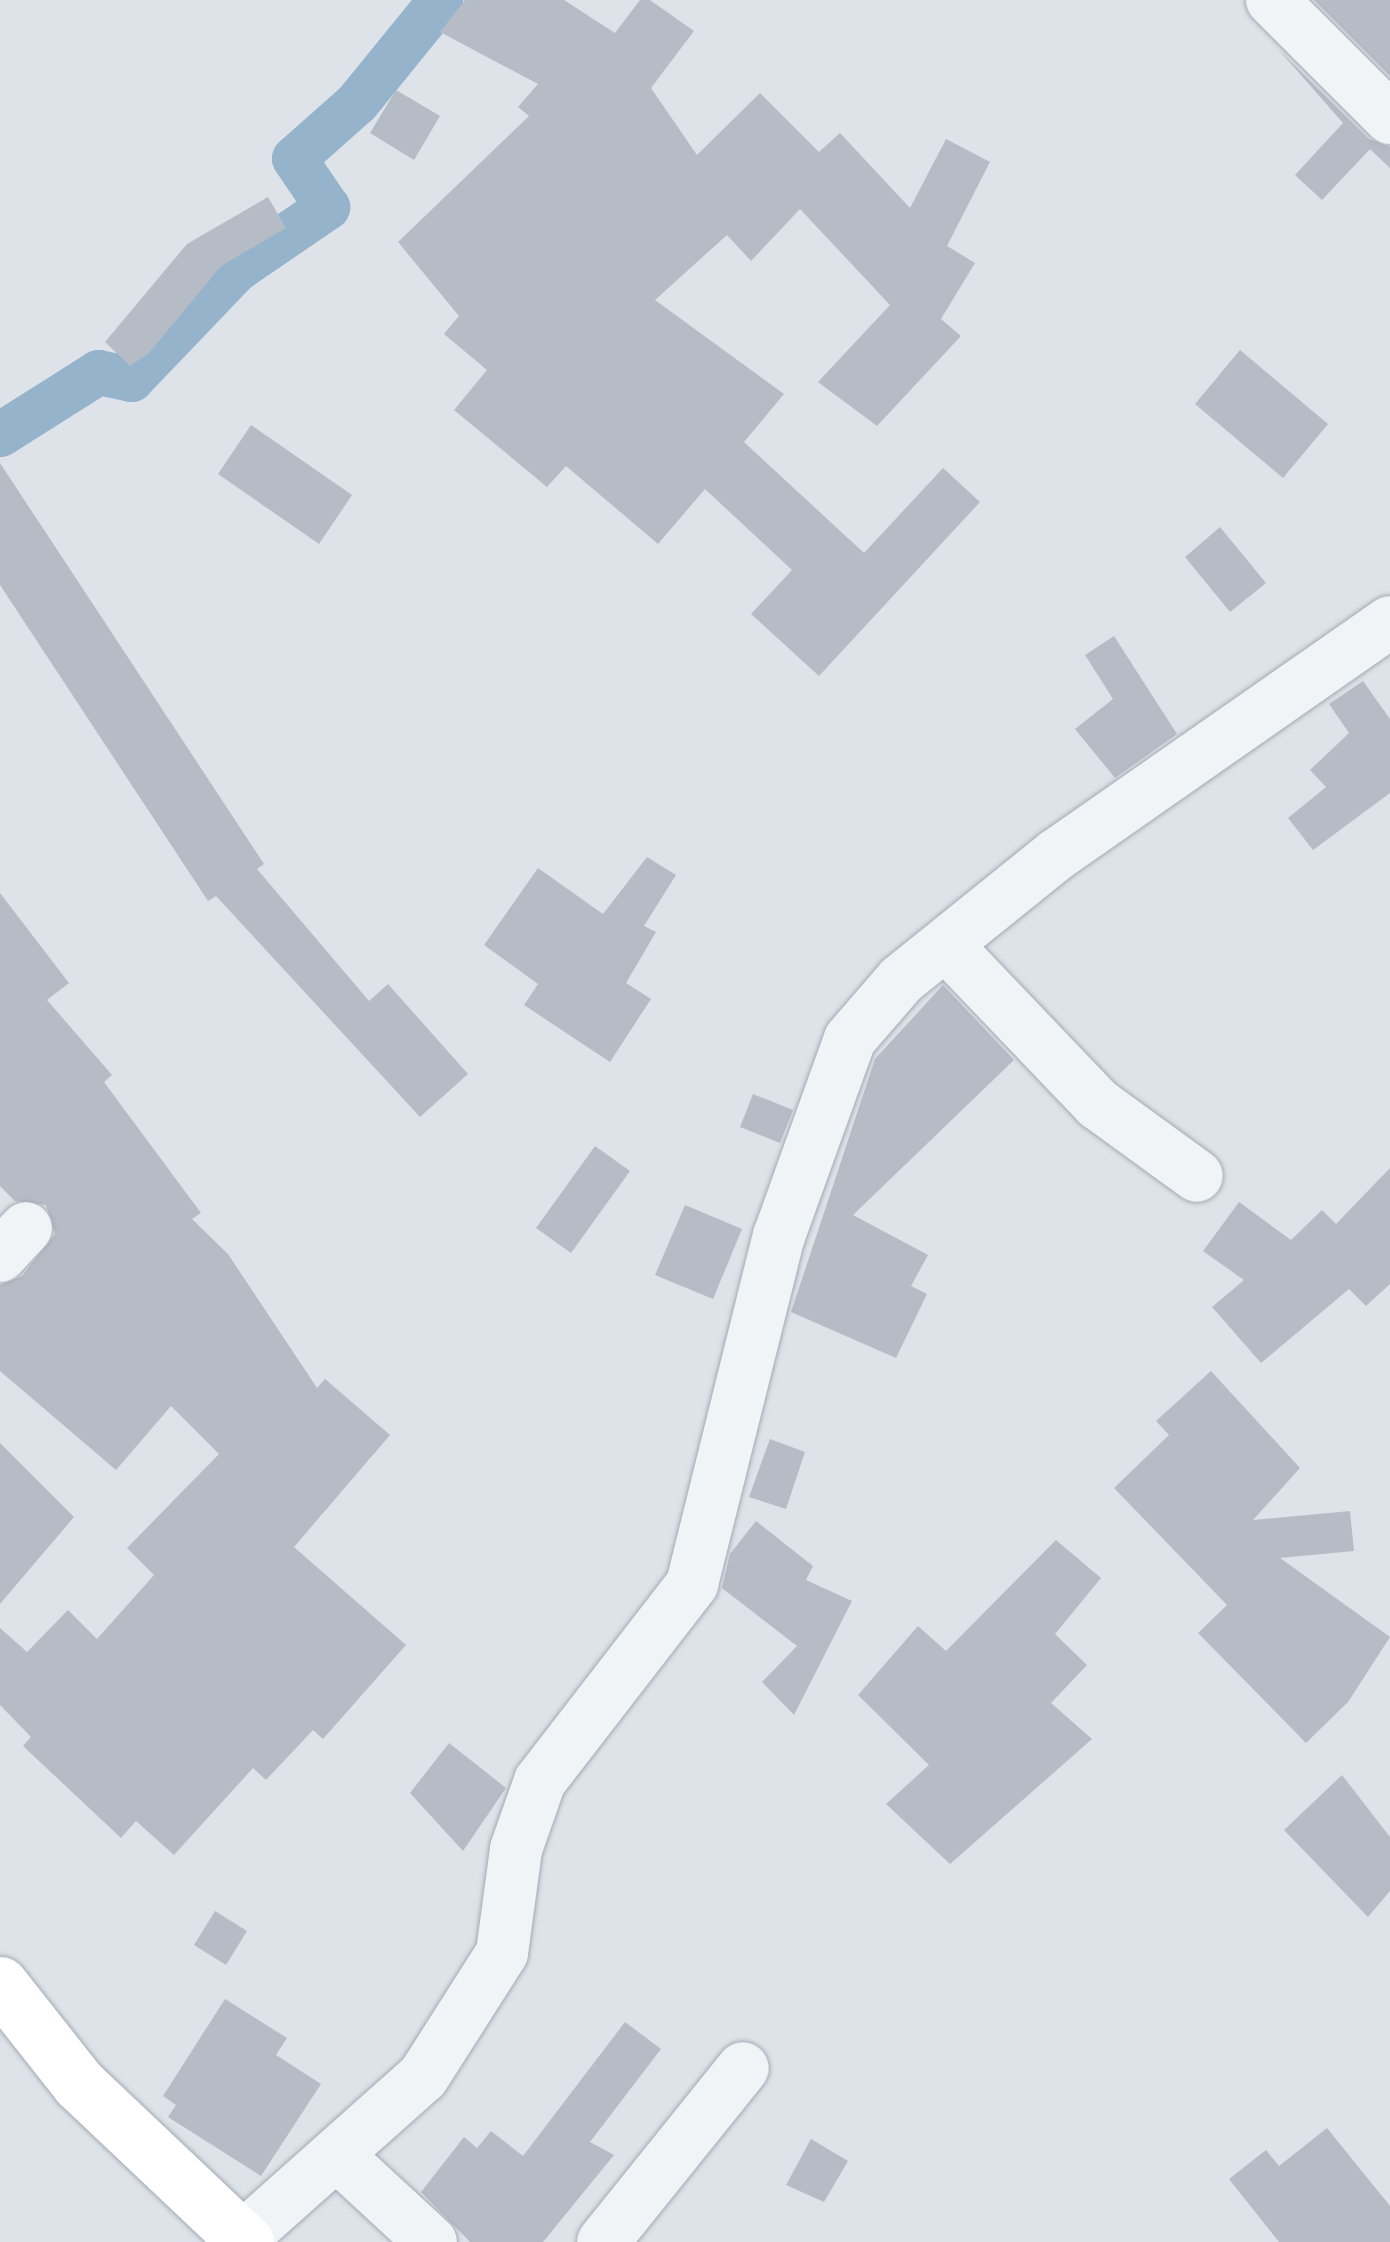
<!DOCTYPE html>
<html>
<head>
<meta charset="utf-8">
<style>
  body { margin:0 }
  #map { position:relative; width:1390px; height:2242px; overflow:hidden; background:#dee3e9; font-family:Jost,sans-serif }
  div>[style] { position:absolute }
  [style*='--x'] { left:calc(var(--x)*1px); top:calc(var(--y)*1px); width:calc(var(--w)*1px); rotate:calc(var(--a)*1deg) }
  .canal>* { height:45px; margin:-22.5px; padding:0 22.5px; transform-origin:22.5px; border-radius:22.5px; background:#96b3cc }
  .building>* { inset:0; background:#b5bcc6 }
  .roads { filter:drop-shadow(0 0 2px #a3aab3) drop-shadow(0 0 2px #a3aab3) }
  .street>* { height:52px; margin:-26px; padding:0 26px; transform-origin:26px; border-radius:26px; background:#f1f4f7 }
  .secondary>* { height:55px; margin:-27.5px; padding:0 27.5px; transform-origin:27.5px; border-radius:27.5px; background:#fff }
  span { translate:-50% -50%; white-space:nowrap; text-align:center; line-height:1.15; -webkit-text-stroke:8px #eef2f6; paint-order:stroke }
</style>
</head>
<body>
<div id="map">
  <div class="canal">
    <div style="--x:0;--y:434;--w:116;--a:-32.3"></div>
    <div style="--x:98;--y:372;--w:34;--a:12"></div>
    <div style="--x:131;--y:379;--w:151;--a:-46.3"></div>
    <div style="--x:235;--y:270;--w:112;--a:-34.4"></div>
    <div style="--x:327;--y:207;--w:59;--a:-124"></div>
    <div style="--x:294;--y:158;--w:84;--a:-41.6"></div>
    <div style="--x:357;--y:102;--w:132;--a:-50.9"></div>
  </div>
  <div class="building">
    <div style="clip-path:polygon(465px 0,564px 0,615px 33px,640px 0,650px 0,694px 31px,651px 88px,697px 155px,760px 93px,819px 152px,840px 133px,910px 208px,946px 139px,990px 162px,947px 246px,975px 263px,941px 319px,961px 336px,877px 426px,818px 382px,890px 305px,800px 209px,751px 261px,727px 235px,655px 300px,784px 394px,744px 442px,864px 553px,943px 468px,980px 502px,819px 676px,751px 614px,792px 570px,705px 489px,658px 544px,566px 466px,547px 487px,454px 410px,487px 370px,444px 334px,459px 316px,398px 242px,529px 116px,518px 107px,538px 84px,440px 32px)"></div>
    <div style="clip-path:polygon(1314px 0,1390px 0,1390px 76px)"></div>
    <div style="clip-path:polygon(1279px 50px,1369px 139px,1390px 147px,1390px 168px,1370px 149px,1322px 200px,1295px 175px,1343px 123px)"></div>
    <div style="clip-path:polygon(396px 90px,440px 116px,414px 160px,370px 133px)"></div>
    <div style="clip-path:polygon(268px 197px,286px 228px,221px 266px,149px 353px,130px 366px,105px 342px,187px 244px)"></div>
    <div style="clip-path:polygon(1240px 350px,1328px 424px,1283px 478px,1195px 404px)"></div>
    <div style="clip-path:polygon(251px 425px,352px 495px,319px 544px,218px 474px)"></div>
    <div style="clip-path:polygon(0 463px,264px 864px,257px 869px,369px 1001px,388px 984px,468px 1074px,420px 1117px,216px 896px,208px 901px,0 585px)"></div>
    <div style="clip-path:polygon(1220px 527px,1266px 583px,1230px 612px,1185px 557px)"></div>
    <div style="clip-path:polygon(1114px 636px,1177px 734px,1115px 778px,1075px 729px,1113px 699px,1085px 655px)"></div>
    <div style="clip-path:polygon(1363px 681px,1390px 719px,1390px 793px,1313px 850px,1288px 818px,1326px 787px,1310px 770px,1349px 733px,1329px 704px)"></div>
    <div style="clip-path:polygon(647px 857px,676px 875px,644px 926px,656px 932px,626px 983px,651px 999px,610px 1062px,524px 1005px,538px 984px,484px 945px,538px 868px,603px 914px)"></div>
    <div style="clip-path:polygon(0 893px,69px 983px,47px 1000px,112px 1075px,104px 1082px,201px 1213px,192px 1219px,228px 1254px,317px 1388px,325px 1379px,390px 1435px,294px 1547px,406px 1645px,323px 1739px,313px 1730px,266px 1780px,253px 1768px,174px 1855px,136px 1821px,121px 1838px,23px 1746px,31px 1737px,0 1705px,0 1628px,27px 1652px,68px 1610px,97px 1639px,154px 1575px,127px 1548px,219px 1454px,171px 1406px,116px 1470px,0 1371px,0 1285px,22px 1276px,55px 1234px,46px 1205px,15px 1201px,0 1186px)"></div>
    <div style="clip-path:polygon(943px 985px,1014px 1060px,853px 1215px,928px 1255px,911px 1286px,927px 1294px,896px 1358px,791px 1312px,875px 1059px)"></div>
    <div style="clip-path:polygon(753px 1094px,793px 1110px,780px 1143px,740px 1127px)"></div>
    <div style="clip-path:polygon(595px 1146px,630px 1171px,571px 1253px,536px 1228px)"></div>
    <div style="clip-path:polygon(1390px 1168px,1390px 1284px,1366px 1306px,1349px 1289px,1261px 1363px,1212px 1307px,1244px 1280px,1203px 1251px,1239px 1202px,1291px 1240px,1322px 1210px,1336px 1224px)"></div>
    <div style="clip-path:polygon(685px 1205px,742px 1229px,713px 1299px,655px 1275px)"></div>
    <div style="clip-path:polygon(1211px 1371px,1300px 1468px,1253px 1520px,1350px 1511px,1354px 1551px,1280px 1558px,1390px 1637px,1348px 1702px,1306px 1743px,1198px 1633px,1227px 1605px,1114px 1488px,1169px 1435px,1156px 1421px)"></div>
    <div style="clip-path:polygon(770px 1439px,805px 1452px,786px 1509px,749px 1497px)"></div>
    <div style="clip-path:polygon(0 1443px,74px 1517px,0 1604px)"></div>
    <div style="clip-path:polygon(756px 1521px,813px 1566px,806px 1580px,852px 1601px,794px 1715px,762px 1682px,797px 1646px,722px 1588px,730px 1554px)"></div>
    <div style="clip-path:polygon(1056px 1540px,1101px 1578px,1055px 1634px,1087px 1665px,1051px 1703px,1092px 1739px,950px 1864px,886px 1804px,929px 1765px,858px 1695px,918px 1626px,946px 1651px)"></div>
    <div style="clip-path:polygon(449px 1743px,506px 1788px,463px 1851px,410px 1793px)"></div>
    <div style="clip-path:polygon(1342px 1775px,1390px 1837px,1390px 1891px,1368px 1917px,1284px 1830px)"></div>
    <div style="clip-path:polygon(215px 1911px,247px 1931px,226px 1965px,194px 1945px)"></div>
    <div style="clip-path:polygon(225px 1999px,287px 2038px,276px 2055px,321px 2084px,261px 2176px,168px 2117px,176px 2105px,163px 2096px)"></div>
    <div style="clip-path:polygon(625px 2022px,661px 2049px,590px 2142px,614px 2155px,543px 2242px,470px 2242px,421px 2192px,464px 2137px,477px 2148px,491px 2131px,523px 2156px)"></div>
    <div style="clip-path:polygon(1327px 2128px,1390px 2206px,1390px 2242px,1279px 2242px,1229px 2179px,1266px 2150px,1279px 2166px)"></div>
    <div style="clip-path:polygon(811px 2139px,848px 2161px,824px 2202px,786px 2185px)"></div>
  </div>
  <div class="roads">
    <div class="street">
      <div style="--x:1272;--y:0;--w:167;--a:45"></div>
      <div style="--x:946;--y:945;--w:220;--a:46.3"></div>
      <div style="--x:1098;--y:1104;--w:122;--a:36"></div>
      <div style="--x:0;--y:1256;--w:38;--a:-47"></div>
      <div style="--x:339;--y:2157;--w:125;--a:42.7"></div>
      <div style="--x:242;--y:2238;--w:242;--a:-41.7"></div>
      <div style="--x:423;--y:2077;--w:147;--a:-57.5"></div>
      <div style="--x:502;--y:1953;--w:105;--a:-82.3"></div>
      <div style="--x:516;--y:1849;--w:72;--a:-70.6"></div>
      <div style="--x:540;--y:1781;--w:249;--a:-52.3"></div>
      <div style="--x:692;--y:1584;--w:359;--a:-76"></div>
      <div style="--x:779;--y:1236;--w:209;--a:-70.2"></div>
      <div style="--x:850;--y:1039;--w:78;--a:-49.2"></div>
      <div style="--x:901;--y:980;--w:199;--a:-38.9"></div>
      <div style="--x:1056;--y:855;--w:407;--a:-34.9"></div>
      <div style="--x:603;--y:2242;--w:223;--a:-51.2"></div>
    </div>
    <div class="secondary">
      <div style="--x:0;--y:1984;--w:127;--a:51.7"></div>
      <div style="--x:79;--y:2084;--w:230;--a:43.4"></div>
    </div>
  </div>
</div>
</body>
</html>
